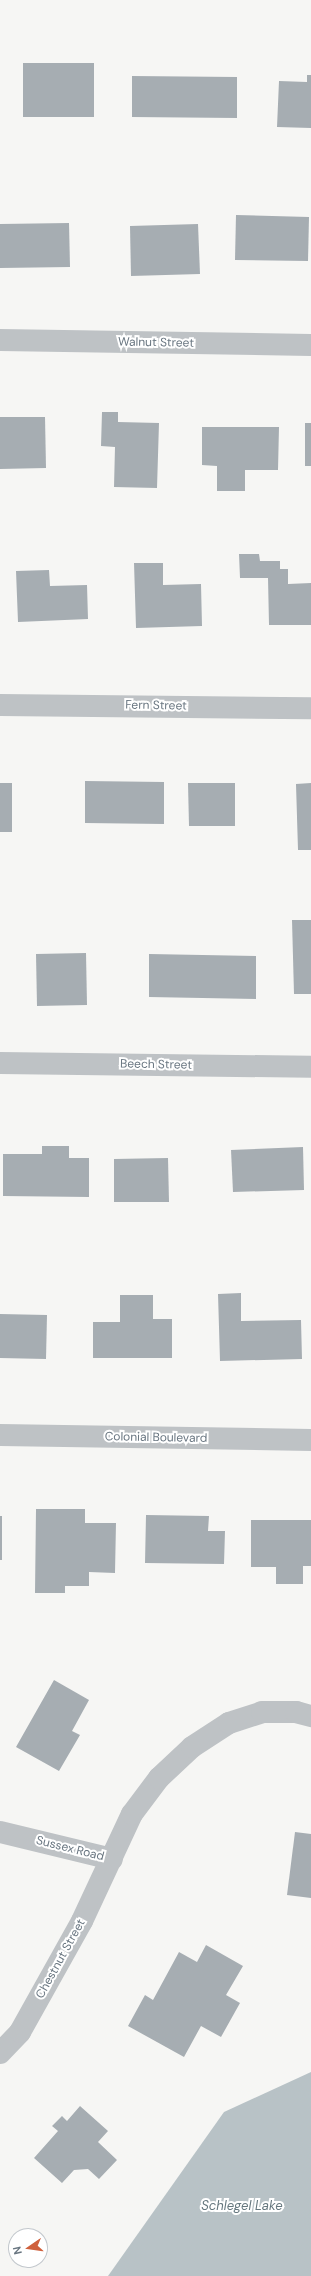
<!DOCTYPE html>
<html>
<head>
<meta charset="utf-8">
<style>
  body { margin:0 }
  #map { position:relative; width:311px; height:2276px; overflow:hidden; background:#f6f6f4; font-family:"DM Sans",sans-serif }
  div>[style] { position:absolute }
  [style*='--x'] { left:calc(var(--x)*1px); top:calc(var(--y)*1px); width:calc(var(--w)*1px); rotate:calc(var(--a)*1deg) }
  .water>* { inset:0; background:#b8c2c6 }
  .building>* { inset:0; background:#a6adb2 }
  .street>* { height:22px; margin:-11px; padding:0 11px; transform-origin:11px; border-radius:11px; background:#bec2c5 }
  span { translate:-50% -50%; white-space:nowrap; text-align:center; line-height:1.15; -webkit-text-stroke:4px #fff; paint-order:stroke }
  .street-label { font-size:12px; color:#697681 }
  .water-label { font-size:13px; color:#65777e; font-style:italic }
  .north { position:absolute; left:8px; top:2228px; width:40px; height:40px; box-sizing:border-box; background:#fff; border:1px solid #c3c8cd; border-radius:50%; rotate:257deg; font-size:11px; font-weight:700; line-height:16px; text-align:center; color:#697681 }
  .north::after { content:''; display:block; margin:auto; width:14px; height:18px; background:#cf603c; clip-path:polygon(50% 0,100% 100%,50% 72%,0 100%) }
</style>
</head>
<body>
<div id="map">
  <div class="water">
    <div style="clip-path:polygon(311px 2072px,311px 2276px,108px 2276px,224px 2112px)"></div>
  </div>
  <div class="building">
    <div style="clip-path:polygon(23px 63px,94px 63px,94px 117px,23px 117px)"></div>
    <div style="clip-path:polygon(307px 75px,311px 75px,311px 128px,277px 127px,279px 81px,307px 82px)"></div>
    <div style="clip-path:polygon(132px 76px,237px 77px,237px 118px,132px 117px)"></div>
    <div style="clip-path:polygon(236px 215px,309px 217px,308px 261px,235px 260px)"></div>
    <div style="clip-path:polygon(69px 223px,70px 267px,0 268px,0 224px)"></div>
    <div style="clip-path:polygon(198px 224px,200px 274px,131px 276px,130px 226px)"></div>
    <div style="clip-path:polygon(102px 412px,118px 412px,118px 422px,159px 423px,157px 488px,114px 487px,115px 447px,101px 446px)"></div>
    <div style="clip-path:polygon(0 417px,45px 417px,46px 468px,0 469px)"></div>
    <div style="clip-path:polygon(305px 423px,311px 423px,311px 466px,305px 466px)"></div>
    <div style="clip-path:polygon(202px 427px,279px 427px,278px 470px,245px 470px,245px 491px,217px 491px,217px 466px,202px 465px)"></div>
    <div style="clip-path:polygon(239px 554px,259px 554px,260px 561px,280px 561px,280px 569px,288px 569px,288px 584px,311px 583px,311px 625px,269px 625px,268px 578px,240px 578px)"></div>
    <div style="clip-path:polygon(134px 563px,163px 563px,163px 585px,201px 584px,202px 626px,136px 628px)"></div>
    <div style="clip-path:polygon(49px 570px,50px 586px,87px 585px,88px 619px,18px 622px,16px 571px)"></div>
    <div style="clip-path:polygon(85px 781px,164px 782px,164px 824px,85px 823px)"></div>
    <div style="clip-path:polygon(0 783px,12px 783px,12px 832px,0 832px)"></div>
    <div style="clip-path:polygon(188px 783px,235px 783px,235px 826px,189px 826px)"></div>
    <div style="clip-path:polygon(311px 783px,311px 850px,298px 850px,296px 784px)"></div>
    <div style="clip-path:polygon(292px 920px,311px 920px,311px 994px,294px 994px)"></div>
    <div style="clip-path:polygon(86px 953px,87px 1005px,37px 1006px,36px 954px)"></div>
    <div style="clip-path:polygon(149px 954px,256px 956px,256px 999px,149px 997px)"></div>
    <div style="clip-path:polygon(42px 1146px,69px 1146px,69px 1158px,89px 1158px,89px 1197px,3px 1196px,3px 1154px,42px 1154px)"></div>
    <div style="clip-path:polygon(303px 1147px,304px 1190px,233px 1192px,231px 1150px)"></div>
    <div style="clip-path:polygon(168px 1158px,169px 1202px,114px 1202px,114px 1159px)"></div>
    <div style="clip-path:polygon(241px 1293px,241px 1321px,301px 1320px,302px 1359px,220px 1361px,218px 1294px)"></div>
    <div style="clip-path:polygon(120px 1295px,153px 1295px,153px 1319px,172px 1319px,172px 1358px,93px 1358px,93px 1322px,120px 1322px)"></div>
    <div style="clip-path:polygon(0 1314px,47px 1315px,46px 1359px,0 1358px)"></div>
    <div style="clip-path:polygon(36px 1509px,85px 1509px,85px 1523px,116px 1523px,115px 1573px,89px 1572px,89px 1586px,65px 1586px,65px 1593px,35px 1593px)"></div>
    <div style="clip-path:polygon(146px 1515px,209px 1516px,208px 1531px,225px 1531px,224px 1564px,145px 1563px)"></div>
    <div style="clip-path:polygon(0 1516px,2px 1516px,2px 1560px,0 1560px)"></div>
    <div style="clip-path:polygon(251px 1520px,311px 1520px,311px 1566px,303px 1566px,303px 1584px,276px 1584px,276px 1567px,251px 1567px)"></div>
    <div style="clip-path:polygon(54px 1680px,89px 1700px,72px 1731px,80px 1735px,59px 1771px,16px 1747px)"></div>
    <div style="clip-path:polygon(295px 1832px,311px 1834px,311px 1898px,287px 1895px)"></div>
    <div style="clip-path:polygon(206px 1945px,243px 1966px,226px 1995px,240px 2003px,221px 2037px,201px 2026px,184px 2057px,128px 2026px,145px 1995px,153px 2000px,179px 1952px,197px 1962px)"></div>
    <div style="clip-path:polygon(80px 2106px,108px 2131px,98px 2142px,117px 2160px,99px 2179px,88px 2169px,74px 2170px,62px 2183px,34px 2158px,58px 2131px,52px 2126px,62px 2116px,67px 2121px)"></div>
  </div>
  <div class="street">
    <div style="--x:0;--y:340;--w:311;--a:0.9"></div>
    <div style="--x:0;--y:705;--w:311;--a:0.6"></div>
    <div style="--x:0;--y:1063;--w:311;--a:0.7"></div>
    <div style="--x:0;--y:1435;--w:311;--a:0.9"></div>
    <div style="--x:0;--y:1832;--w:115;--a:13.6"></div>
    <div style="--x:0;--y:2053;--w:29;--a:-46"></div>
    <div style="--x:20;--y:2032;--w:127;--a:-60.8"></div>
    <div style="--x:82;--y:1921;--w:118;--a:-65"></div>
    <div style="--x:132;--y:1814;--w:45;--a:-53.1"></div>
    <div style="--x:159;--y:1778;--w:45;--a:-43.2"></div>
    <div style="--x:192;--y:1747;--w:44;--a:-33"></div>
    <div style="--x:229;--y:1723;--w:35;--a:-18"></div>
    <div style="--x:262;--y:1712;--w:34;--a:0"></div>
    <div style="--x:296;--y:1712;--w:16;--a:15"></div>
  </div>
  <div class="street-label">
    <span style="left:156px;top:343px;rotate:1deg">Walnut Street</span>
    <span style="left:156px;top:706px;rotate:1deg">Fern Street</span>
    <span style="left:156px;top:1065px;rotate:1deg">Beech Street</span>
    <span style="left:156px;top:1438px;rotate:1deg">Colonial Boulevard</span>
    <span style="left:70px;top:1849px;rotate:14deg">Sussex Road</span>
    <span style="left:61px;top:1959px;rotate:-61deg">Chestnut Street</span>
  </div>
  <div class="water-label">
    <span style="left:242px;top:2206px">Schlegel Lake</span>
  </div>
  <div class="north">N</div>
</div>
</body>
</html>
